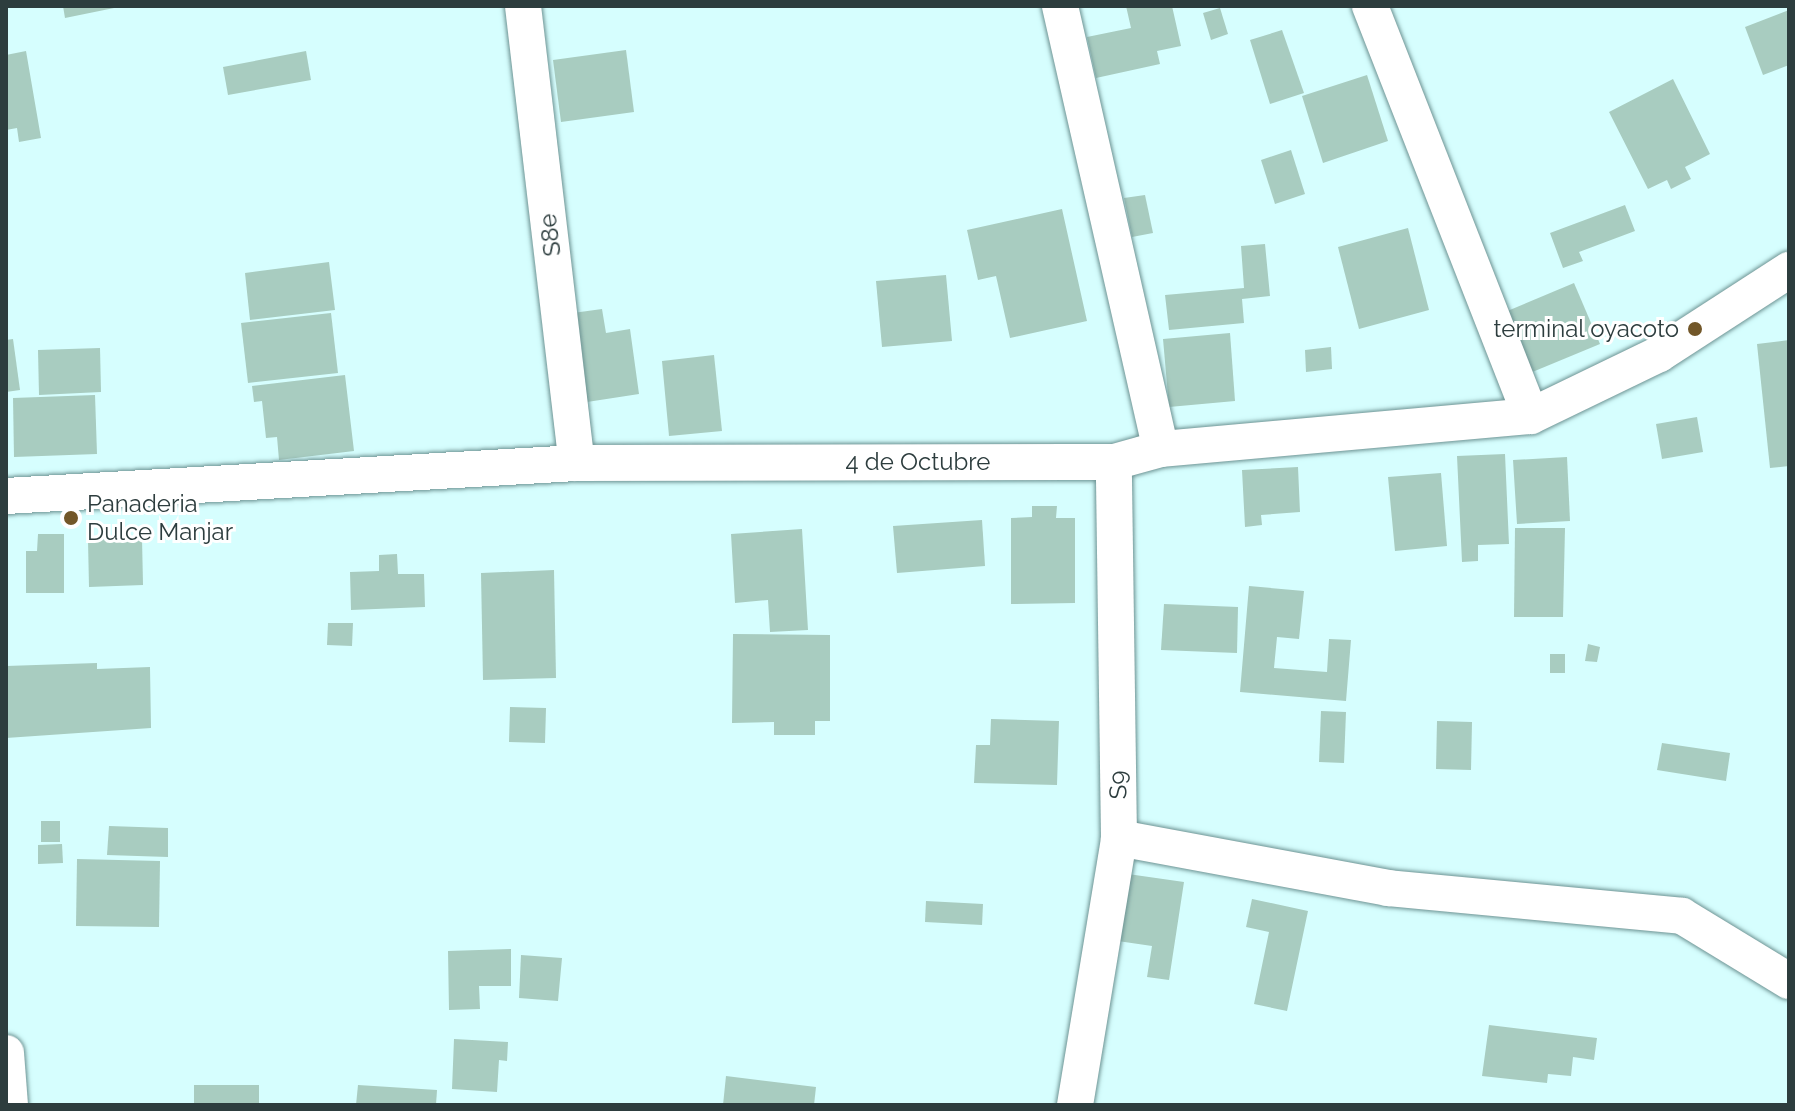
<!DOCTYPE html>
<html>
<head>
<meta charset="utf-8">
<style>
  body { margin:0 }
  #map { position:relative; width:1795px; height:1111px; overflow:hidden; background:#d6fefe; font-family:Raleway,sans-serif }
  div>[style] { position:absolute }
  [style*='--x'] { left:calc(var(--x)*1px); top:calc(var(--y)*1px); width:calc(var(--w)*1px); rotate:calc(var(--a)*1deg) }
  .building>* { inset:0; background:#a8ccc0 }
  .roads { filter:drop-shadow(0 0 2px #6d9393) drop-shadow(0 0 2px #6d9393) }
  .street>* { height:36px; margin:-18px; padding:0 18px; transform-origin:18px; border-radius:18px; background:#fff }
  .dots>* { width:22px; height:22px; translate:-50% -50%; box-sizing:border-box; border:4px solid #fff; border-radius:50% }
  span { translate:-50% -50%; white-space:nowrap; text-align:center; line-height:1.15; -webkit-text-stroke:6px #fff; paint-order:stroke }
  .street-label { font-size:24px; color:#2d3d3e }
  .poi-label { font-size:24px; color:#2d3d3e }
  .right { translate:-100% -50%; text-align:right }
  .left { translate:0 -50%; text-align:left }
  .frame { position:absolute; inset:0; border:8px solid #2d3d3e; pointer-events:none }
</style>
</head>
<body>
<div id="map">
  <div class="building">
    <div style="clip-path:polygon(63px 6px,119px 6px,119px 7px,65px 18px)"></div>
    <div style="clip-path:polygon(1126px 6px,1172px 6px,1181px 46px,1157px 51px,1160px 64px,1096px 78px,1087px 37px,1131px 28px)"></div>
    <div style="clip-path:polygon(1220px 8px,1228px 34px,1211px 40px,1203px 13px)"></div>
    <div style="clip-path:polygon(1789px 10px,1789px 65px,1763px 75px,1745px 27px)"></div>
    <div style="clip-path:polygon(1282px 30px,1304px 93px,1270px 104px,1250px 40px)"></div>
    <div style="clip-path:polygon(626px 50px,634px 112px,561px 122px,553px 60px)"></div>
    <div style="clip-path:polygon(26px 51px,41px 138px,19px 142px,17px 128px,6px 130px,6px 55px)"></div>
    <div style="clip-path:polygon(306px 51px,311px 80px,228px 95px,223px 67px)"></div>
    <div style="clip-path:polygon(1367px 75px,1388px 141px,1323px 163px,1302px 96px)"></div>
    <div style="clip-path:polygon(1673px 79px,1710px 154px,1685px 167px,1691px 179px,1671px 189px,1667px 180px,1648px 189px,1609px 112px)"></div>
    <div style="clip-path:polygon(1291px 150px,1305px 194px,1275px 204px,1261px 160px)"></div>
    <div style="clip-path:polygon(1145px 195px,1153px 233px,1132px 237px,1124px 198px)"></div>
    <div style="clip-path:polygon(1625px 205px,1635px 231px,1579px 252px,1583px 261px,1563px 268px,1550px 233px)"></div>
    <div style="clip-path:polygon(1062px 209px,1087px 321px,1010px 338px,996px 276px,978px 280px,967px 230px)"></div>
    <div style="clip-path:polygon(1408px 228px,1429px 310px,1359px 329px,1338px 247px)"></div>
    <div style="clip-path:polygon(1265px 244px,1270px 296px,1242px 299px,1244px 323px,1169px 330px,1165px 295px,1244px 288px,1241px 246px)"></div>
    <div style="clip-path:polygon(329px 262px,335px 310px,250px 320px,245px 273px)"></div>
    <div style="clip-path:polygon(946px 275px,952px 341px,882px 347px,876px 281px)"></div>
    <div style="clip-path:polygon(1574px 283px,1600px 344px,1530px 373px,1505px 312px)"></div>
    <div style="clip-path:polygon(602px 309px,606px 333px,630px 329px,639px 394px,587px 402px,573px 313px)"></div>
    <div style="clip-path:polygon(331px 313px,338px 373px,248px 383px,241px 323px)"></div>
    <div style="clip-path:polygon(1230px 333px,1235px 401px,1169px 407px,1163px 339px)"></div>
    <div style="clip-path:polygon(13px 339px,20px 390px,6px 392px,6px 340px)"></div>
    <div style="clip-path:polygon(1789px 340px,1789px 466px,1770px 468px,1757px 344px)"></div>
    <div style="clip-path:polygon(1331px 347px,1332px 369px,1306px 372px,1305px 350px)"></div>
    <div style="clip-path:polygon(100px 348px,101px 392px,39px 395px,38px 350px)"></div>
    <div style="clip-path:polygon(714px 355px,722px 431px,669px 436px,662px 361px)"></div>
    <div style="clip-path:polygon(345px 375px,354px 451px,279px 460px,277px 437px,266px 438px,262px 401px,254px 402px,252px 386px)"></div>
    <div style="clip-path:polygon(95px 395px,97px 454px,14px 457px,13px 398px)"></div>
    <div style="clip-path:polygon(1697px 417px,1703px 452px,1662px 459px,1656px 424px)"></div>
    <div style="clip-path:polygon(1505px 454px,1509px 544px,1478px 545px,1478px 561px,1462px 562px,1457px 456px)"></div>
    <div style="clip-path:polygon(1567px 457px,1570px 521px,1517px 524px,1513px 460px)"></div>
    <div style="clip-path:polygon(1298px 467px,1300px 512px,1261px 515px,1262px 525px,1245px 527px,1242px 470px)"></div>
    <div style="clip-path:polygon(1441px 473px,1447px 546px,1395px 551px,1388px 477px)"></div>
    <div style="clip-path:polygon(1032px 506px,1057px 506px,1056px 518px,1075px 518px,1075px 603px,1011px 604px,1011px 518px,1032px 517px)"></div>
    <div style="clip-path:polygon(982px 520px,985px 566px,897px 573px,893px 526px)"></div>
    <div style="clip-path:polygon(1515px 528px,1565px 528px,1563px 617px,1514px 617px)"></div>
    <div style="clip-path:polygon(802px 529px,808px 630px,770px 632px,768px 600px,735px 603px,731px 534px)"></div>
    <div style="clip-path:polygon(38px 534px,64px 534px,64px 593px,26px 593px,26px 551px,37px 551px)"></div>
    <div style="clip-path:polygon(142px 538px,143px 585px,89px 587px,88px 540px)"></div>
    <div style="clip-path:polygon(397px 554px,398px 574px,424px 574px,425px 607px,351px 610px,350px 572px,379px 571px,379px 555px)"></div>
    <div style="clip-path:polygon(554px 570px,556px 678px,483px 680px,481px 573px)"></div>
    <div style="clip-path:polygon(1249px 586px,1304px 591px,1299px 639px,1277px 637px,1274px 668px,1327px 672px,1329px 639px,1351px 640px,1346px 701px,1240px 692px)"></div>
    <div style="clip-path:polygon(1164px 604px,1238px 607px,1237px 653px,1161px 650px)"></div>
    <div style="clip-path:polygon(328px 623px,353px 623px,352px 646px,327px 645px)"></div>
    <div style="clip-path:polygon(733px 634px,830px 635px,830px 721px,815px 721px,815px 735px,774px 735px,774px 722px,732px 723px)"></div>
    <div style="clip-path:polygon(1588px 644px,1600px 647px,1597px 662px,1585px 661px)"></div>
    <div style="clip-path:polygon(1550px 654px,1565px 654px,1565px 673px,1550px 673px)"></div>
    <div style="clip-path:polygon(97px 663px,97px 669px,150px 667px,151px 728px,6px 738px,6px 666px)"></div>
    <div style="clip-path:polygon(510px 707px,546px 708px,545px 743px,509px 742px)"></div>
    <div style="clip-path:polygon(1321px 711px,1346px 712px,1344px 763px,1319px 762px)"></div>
    <div style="clip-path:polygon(991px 719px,1059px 721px,1057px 785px,974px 783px,976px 745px,990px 745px)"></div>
    <div style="clip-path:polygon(1437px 721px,1472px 722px,1471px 770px,1436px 769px)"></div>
    <div style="clip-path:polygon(1662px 743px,1730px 753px,1726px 781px,1657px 770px)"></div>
    <div style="clip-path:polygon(41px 821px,60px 821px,60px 842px,41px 842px)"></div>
    <div style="clip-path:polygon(109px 826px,168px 828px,168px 857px,107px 855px)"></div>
    <div style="clip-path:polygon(62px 844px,63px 863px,38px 864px,38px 845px)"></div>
    <div style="clip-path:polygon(77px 859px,160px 861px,159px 927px,76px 926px)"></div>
    <div style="clip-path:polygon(1121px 873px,1184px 882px,1169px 980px,1147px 977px,1152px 946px,1111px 940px)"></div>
    <div style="clip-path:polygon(1252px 899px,1308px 911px,1287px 1011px,1254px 1004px,1269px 932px,1246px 927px)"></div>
    <div style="clip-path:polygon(926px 901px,983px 904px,982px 925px,925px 922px)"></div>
    <div style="clip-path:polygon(511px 949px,511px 986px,479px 986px,480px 1009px,449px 1010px,448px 951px)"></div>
    <div style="clip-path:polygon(521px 955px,562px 958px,558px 1001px,519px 998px)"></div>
    <div style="clip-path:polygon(1489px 1025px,1597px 1038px,1594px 1060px,1573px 1057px,1571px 1076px,1548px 1074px,1547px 1083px,1482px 1076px)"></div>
    <div style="clip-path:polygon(454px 1039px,508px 1042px,507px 1061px,499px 1060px,497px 1092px,452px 1089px)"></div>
    <div style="clip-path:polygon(726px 1076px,816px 1087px,814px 1105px,723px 1105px)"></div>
    <div style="clip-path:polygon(194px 1085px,259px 1085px,259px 1105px,194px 1105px)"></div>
    <div style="clip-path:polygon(358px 1085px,437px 1090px,436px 1105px,356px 1105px)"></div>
  </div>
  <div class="roads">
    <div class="street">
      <div style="--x:523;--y:6;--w:460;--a:83.3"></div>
      <div style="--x:1060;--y:6;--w:454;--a:77.2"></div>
      <div style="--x:1370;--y:6;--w:440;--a:68.6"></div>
      <div style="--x:6;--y:496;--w:572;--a:-3.31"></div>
      <div style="--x:577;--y:463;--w:537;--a:-0.11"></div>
      <div style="--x:1114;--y:462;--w:49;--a:-15.5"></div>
      <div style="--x:1161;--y:449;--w:371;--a:-5.1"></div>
      <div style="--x:1531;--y:416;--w:142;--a:-25.8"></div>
      <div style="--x:1659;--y:354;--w:155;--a:-32.9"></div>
      <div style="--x:1119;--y:838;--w:274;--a:10.5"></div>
      <div style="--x:1388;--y:888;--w:295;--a:5.4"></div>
      <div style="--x:1682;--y:916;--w:125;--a:31.3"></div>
      <div style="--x:6;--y:1053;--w:52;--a:85.6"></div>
      <div style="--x:1075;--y:1105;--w:271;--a:-80.6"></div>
      <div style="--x:1119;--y:838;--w:376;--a:-90.8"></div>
    </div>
  </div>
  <div class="dots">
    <div style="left:1695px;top:329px;background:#725729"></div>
    <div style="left:71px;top:518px;background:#725729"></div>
  </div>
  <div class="street-label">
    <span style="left:550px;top:235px;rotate:-97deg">S8e</span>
    <span style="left:918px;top:462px">4 de Octubre</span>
    <span style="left:1118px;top:785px;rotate:-91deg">S9</span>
  </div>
  <div class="poi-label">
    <span class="right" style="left:1679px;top:329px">terminal oyacoto</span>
    <span class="left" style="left:87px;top:518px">Panaderia<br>Dulce Manjar</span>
  </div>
  <div class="frame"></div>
</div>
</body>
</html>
